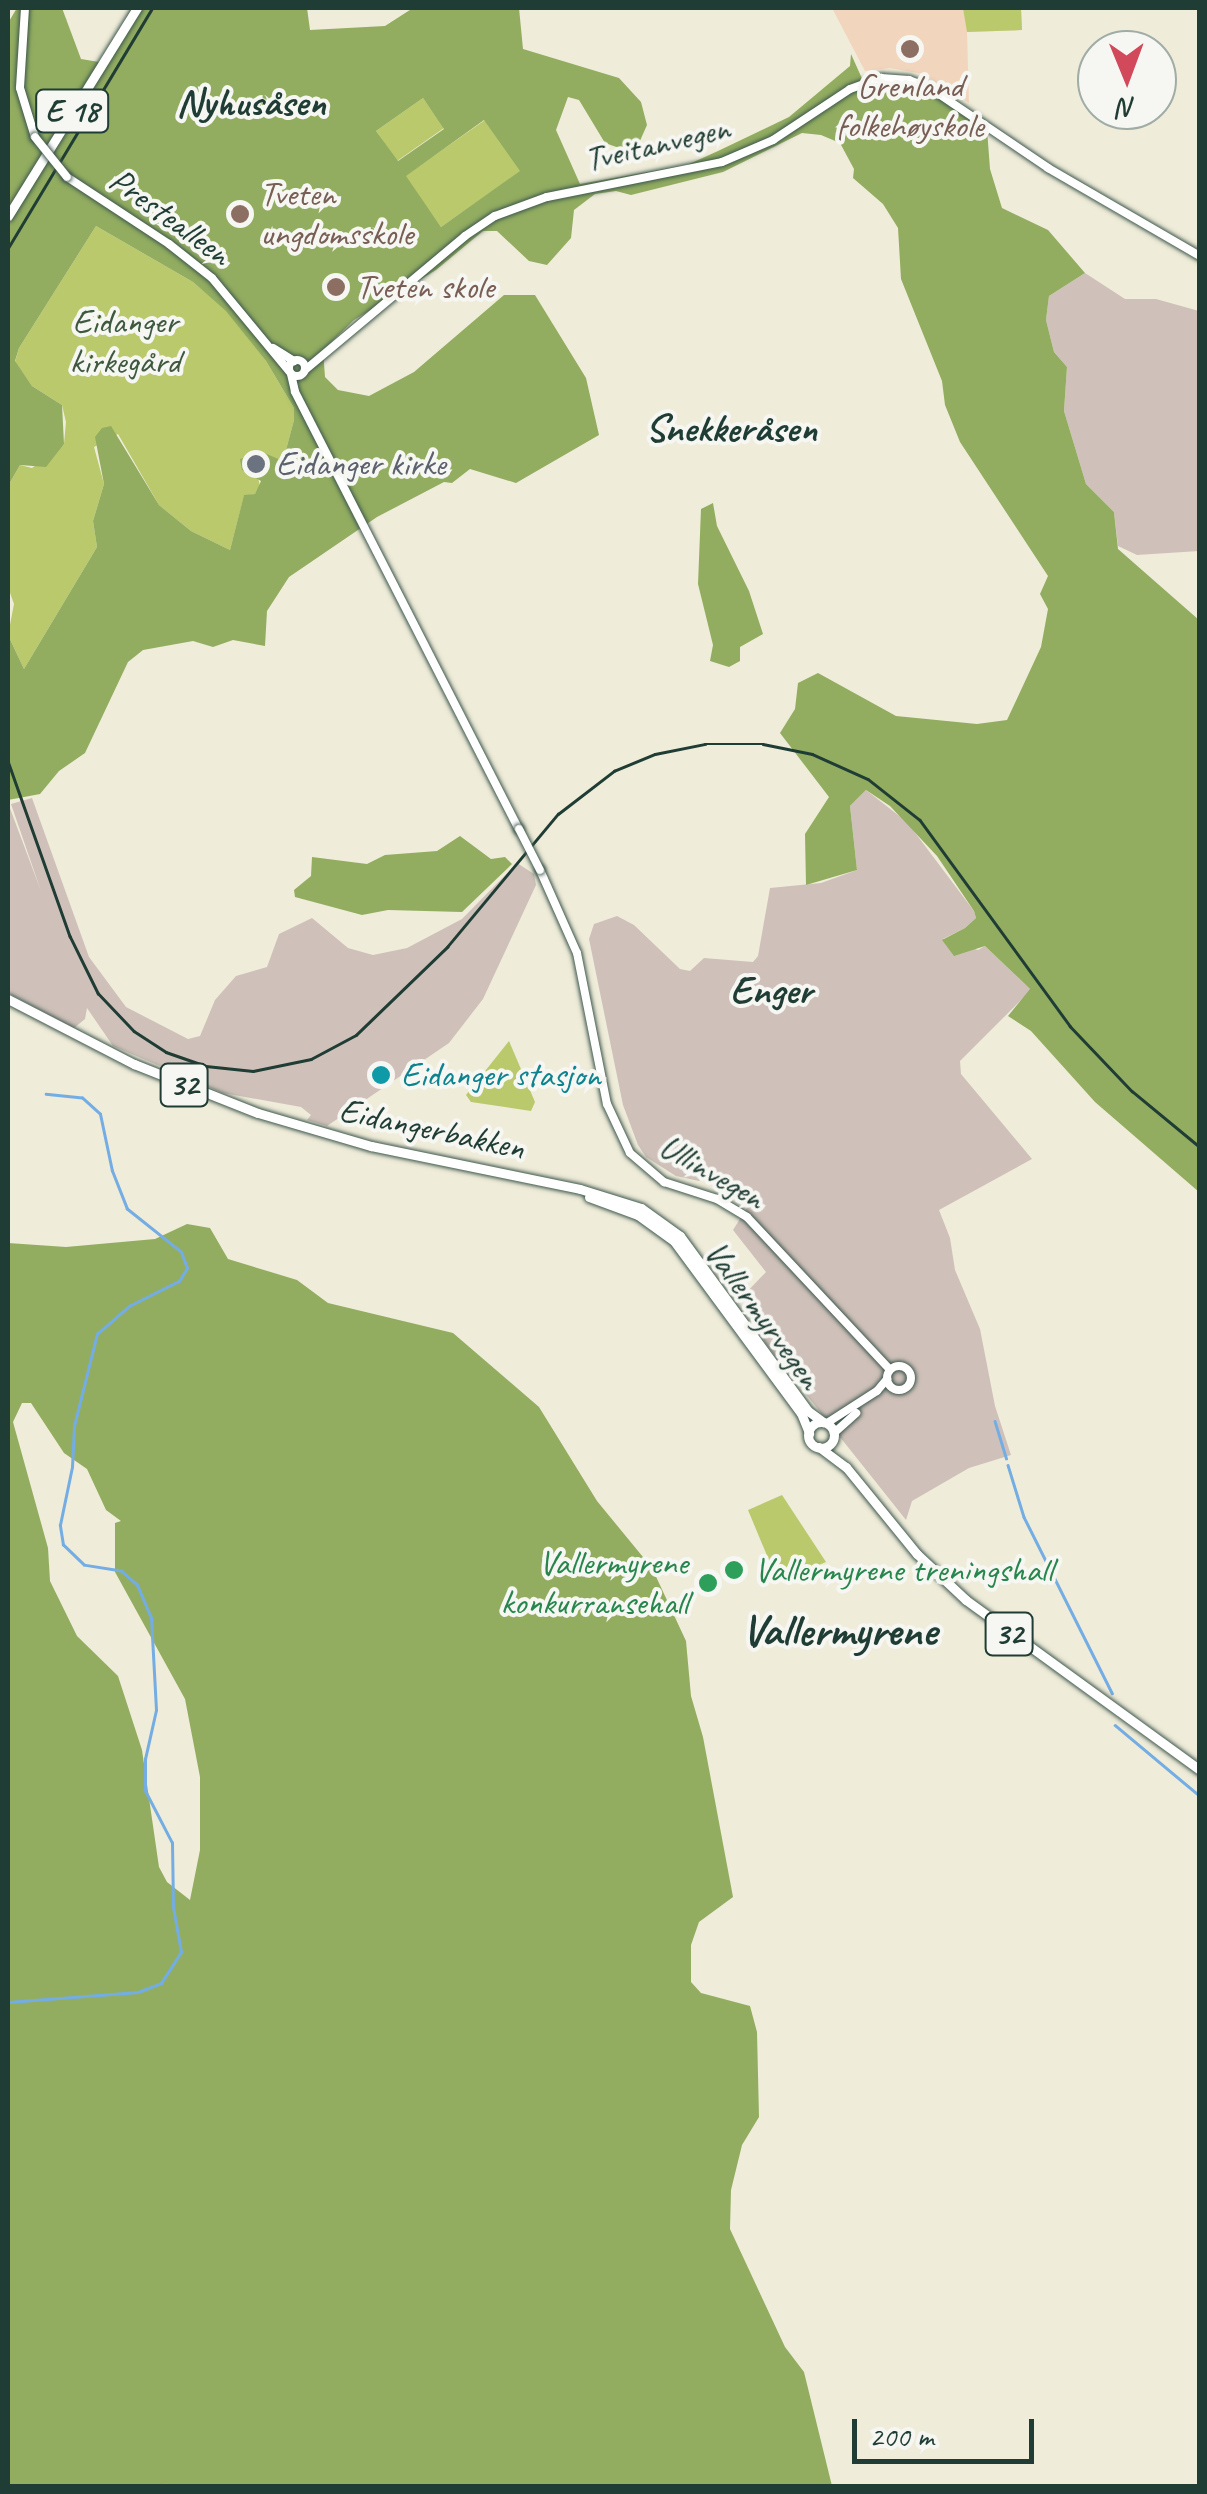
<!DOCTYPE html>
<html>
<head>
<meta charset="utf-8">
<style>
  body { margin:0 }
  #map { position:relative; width:1207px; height:2494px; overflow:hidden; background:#efecd9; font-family:Caveat,sans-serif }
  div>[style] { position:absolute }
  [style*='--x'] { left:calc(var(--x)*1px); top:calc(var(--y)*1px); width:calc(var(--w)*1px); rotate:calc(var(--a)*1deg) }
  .built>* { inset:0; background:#f2d5bd }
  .industrial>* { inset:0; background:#cfc1ba }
  .green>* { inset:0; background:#b9c96c }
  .forest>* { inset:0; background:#92ad60 }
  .stream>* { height:2.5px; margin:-1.25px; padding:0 1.25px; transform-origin:1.25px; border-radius:1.25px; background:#74ade4 }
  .roads { filter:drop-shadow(0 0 2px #3e574d) drop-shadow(0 0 2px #3e574d) }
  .tertiary>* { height:8px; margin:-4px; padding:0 4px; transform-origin:4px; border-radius:4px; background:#fff }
  .secondary>* { height:8px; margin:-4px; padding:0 4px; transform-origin:4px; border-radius:4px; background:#fff }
  .secondary>.ring { margin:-4px; padding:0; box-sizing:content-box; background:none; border:8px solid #fff; border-radius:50% }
  .primary>* { height:9px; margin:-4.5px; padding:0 4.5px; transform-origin:4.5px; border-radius:4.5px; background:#fff }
  .primary>.ring { margin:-4.5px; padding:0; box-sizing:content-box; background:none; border:9px solid #fff; border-radius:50% }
  .trunk>* { height:9px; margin:-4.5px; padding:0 4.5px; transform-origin:4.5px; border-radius:4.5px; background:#fff }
  .rail>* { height:2.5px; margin:-1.25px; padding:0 1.25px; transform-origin:1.25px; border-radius:1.25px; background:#1f3d34 }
  .bridges { filter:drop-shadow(0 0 2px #3e574d) drop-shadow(0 0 2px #3e574d) }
  .tertiary-bridge>* { height:8px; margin:-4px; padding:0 4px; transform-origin:4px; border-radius:4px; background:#fff }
  .secondary-bridge>* { height:8px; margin:-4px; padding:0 4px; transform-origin:4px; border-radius:4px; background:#fff }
  .dots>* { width:28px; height:28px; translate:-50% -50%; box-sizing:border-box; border:5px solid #f6f6f2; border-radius:50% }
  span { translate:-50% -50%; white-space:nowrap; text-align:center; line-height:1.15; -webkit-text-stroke:8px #f6f6f2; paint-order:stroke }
  .shield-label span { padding:2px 8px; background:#f6f6f2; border:2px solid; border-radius:8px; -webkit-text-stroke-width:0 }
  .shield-label { font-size:32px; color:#1f3d34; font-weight:700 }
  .education-label { font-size:35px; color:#785e54 }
  .left { translate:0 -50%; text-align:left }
  .street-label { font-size:35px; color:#1f3d34 }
  .park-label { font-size:35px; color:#3e593f }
  .worship-label { font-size:35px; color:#5b616d }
  .culture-label { font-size:35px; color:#0d838f }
  .leisure-label { font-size:35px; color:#27864d }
  .right { translate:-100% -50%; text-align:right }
  .quarter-label { font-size:40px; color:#1f3d34; font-weight:700 }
  .district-label { font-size:45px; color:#1f3d34; font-weight:700 }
  .frame { position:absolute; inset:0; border:10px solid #1f3d34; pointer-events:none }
  .north { position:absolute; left:1077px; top:30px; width:100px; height:100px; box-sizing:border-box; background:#f6f6f2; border:2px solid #a0aca6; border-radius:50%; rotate:179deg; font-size:28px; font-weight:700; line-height:40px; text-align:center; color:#1f3d34 }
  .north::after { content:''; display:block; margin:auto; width:35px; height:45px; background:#d1495b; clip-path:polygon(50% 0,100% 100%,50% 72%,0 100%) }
  .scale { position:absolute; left:852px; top:2419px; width:182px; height:45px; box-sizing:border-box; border:5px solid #1f3d34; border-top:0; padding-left:12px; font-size:30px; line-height:35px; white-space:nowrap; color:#1f3d34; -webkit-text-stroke:8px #f6f6f2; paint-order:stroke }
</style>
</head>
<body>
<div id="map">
  <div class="built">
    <div style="clip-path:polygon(832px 8px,1021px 8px,1022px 30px,967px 32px,969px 103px,923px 74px,890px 68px,865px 71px)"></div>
  </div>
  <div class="industrial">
    <div style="clip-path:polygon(1085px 273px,1125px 299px,1156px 299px,1199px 311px,1199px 551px,1137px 555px,1118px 546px,1114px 512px,1086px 484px,1064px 411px,1067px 367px,1054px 352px,1046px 320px,1049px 296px)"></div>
    <div style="clip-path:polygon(866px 790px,907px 822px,974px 911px,976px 918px,965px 928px,943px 939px,978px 950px,985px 946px,1031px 990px,960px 1061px,961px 1074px,1032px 1159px,939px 1210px,950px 1238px,955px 1270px,980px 1329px,995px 1406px,1011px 1455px,969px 1468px,912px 1501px,906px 1520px,766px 1344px,742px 1297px,766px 1272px,733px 1230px,750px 1203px,713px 1171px,699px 1181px,676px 1176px,646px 1157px,638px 1145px,623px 1105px,589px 939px,594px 924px,617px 916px,634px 925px,680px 969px,690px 971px,704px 958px,753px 962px,758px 956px,770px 888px,821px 883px,857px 870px,850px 806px)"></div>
    <div style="clip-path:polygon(32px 798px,89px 957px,126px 1007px,188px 1039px,200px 1036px,215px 1000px,236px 976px,267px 967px,279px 934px,312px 918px,348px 948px,373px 955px,407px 948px,462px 919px,517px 863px,534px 874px,536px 885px,483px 999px,449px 1043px,327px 1126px,307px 1120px,311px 1115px,301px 1107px,223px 1093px,113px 1046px,87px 1008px,85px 1019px,74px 1028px,8px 993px,8px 803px,41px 891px,11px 804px)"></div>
  </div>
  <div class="green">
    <div style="clip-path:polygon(963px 8px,1021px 8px,1022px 30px,967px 32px)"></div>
    <div style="clip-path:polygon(423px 98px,444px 128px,397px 161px,376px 131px)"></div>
    <div style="clip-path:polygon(485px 120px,521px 171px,441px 227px,405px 176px)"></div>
    <div style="clip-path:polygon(96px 226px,193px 282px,227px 311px,266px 361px,294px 408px,294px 420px,283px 461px,258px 477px,260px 487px,255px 494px,244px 496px,230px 550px,191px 531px,159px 505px,118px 434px,94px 447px,104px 484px,93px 521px,97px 547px,24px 669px,8px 635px,14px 604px,8px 587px,8px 486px,20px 465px,32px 468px,64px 444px,66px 422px,62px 405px,32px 386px,15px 362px,19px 348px)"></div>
    <div style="clip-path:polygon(509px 1041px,535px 1102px,531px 1111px,471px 1102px,466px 1095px)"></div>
    <div style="clip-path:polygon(782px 1495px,826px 1562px,778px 1582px,748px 1510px)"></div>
  </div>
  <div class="forest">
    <div style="clip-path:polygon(evenodd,17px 8px,62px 8px,81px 59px,99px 62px,110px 53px,131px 8px,307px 8px,310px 30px,385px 26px,413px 8px,519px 8px,523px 49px,619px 78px,641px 102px,647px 125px,639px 143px,625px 150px,605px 143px,579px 100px,568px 97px,556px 130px,580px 184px,687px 165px,718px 151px,789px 117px,850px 66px,851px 54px,864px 83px,890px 79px,925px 86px,987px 129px,990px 169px,1002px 208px,1048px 230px,1085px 273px,1049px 296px,1046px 320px,1054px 352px,1067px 367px,1064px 411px,1086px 484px,1114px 512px,1118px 549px,1199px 620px,1199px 1192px,1095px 1102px,1031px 1031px,1008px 1016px,1030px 989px,985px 946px,954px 956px,942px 940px,965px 928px,976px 918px,974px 911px,937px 856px,890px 806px,866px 790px,850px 806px,857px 870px,806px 885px,805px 834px,829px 797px,780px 733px,795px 709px,798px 683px,818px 673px,896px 716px,977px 724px,1007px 720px,1041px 647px,1048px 609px,1040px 594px,1048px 576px,960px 442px,945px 405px,942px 381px,901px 279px,898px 228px,883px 204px,853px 178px,854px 169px,840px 143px,821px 135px,802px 133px,723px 172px,631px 195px,616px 191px,595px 194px,574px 210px,571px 238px,547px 265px,529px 261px,497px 231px,483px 231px,436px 270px,354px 320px,323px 350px,325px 377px,338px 390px,369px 396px,414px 372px,504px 295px,535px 295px,586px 378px,599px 435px,516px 483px,470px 469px,452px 483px,444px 482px,377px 517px,289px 577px,267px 611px,265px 646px,233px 640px,213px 647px,193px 641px,143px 650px,128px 662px,85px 753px,59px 771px,40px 794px,8px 800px,8px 635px,24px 669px,97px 547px,93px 521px,104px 484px,95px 437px,102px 428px,111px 426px,159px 505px,191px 531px,230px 550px,244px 495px,255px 494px,261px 481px,242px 470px,240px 459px,262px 452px,283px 461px,294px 420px,294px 408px,266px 361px,226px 311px,193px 282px,96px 226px,19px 348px,15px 361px,32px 386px,62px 405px,64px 444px,46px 467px,20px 465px,8px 486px,8px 23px,17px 8px,423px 98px,444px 129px,398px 161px,376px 131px,423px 98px,17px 8px,484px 120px,520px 171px,441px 227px,406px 176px,484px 120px)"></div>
    <div style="clip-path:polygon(713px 503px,717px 526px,749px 591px,763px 634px,740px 647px,740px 661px,729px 667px,710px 661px,713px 645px,698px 584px,701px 509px)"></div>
    <div style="clip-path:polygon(460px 836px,491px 859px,505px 857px,512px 864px,462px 912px,388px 910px,362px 915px,295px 897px,294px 890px,311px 876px,312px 857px,367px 864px,385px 855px,437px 851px)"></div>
    <div style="clip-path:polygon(evenodd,187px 1224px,210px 1228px,228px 1259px,297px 1280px,328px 1303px,453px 1333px,539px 1407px,597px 1501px,652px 1568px,686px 1641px,691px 1696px,703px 1737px,733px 1897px,699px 1922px,691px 1945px,691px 1982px,701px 1993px,750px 2006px,757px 2032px,759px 2117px,742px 2145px,731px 2190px,730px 2229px,785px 2347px,804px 2372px,832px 2486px,8px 2486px,8px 1243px,66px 1247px,155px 1239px,187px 1224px,22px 1403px,31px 1403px,64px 1453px,87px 1469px,106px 1510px,121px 1521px,115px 1523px,115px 1572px,185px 1699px,200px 1777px,200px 1850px,190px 1900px,167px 1882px,159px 1867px,142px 1750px,118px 1676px,77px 1636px,50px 1581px,48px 1548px,13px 1422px,22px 1403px)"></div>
  </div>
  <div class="stream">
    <div style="--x:995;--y:1421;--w:39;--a:73"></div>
    <div style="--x:1008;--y:1465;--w:54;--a:72.9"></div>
    <div style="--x:1024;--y:1517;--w:197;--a:63.4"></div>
    <div style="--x:1115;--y:1725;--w:111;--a:39.9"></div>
    <div style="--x:8;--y:2002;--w:130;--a:-4.4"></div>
    <div style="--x:138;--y:1992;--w:25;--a:-21"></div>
    <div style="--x:161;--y:1983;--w:37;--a:-57"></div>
    <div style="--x:181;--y:1952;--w:46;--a:-100.1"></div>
    <div style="--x:173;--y:1907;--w:64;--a:-90.9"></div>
    <div style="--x:172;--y:1843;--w:59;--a:-117.4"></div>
    <div style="--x:145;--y:1791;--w:32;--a:-90"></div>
    <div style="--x:145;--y:1759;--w:50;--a:-77.3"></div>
    <div style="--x:156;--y:1710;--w:92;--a:-93.1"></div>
    <div style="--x:151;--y:1618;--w:36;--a:-113"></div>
    <div style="--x:137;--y:1585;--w:21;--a:-139"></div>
    <div style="--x:121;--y:1571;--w:37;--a:-171"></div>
    <div style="--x:84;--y:1565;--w:29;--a:-136"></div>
    <div style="--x:63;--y:1545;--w:20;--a:-99"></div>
    <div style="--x:60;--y:1525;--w:59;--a:-78.3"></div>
    <div style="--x:72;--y:1467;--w:41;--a:-87.2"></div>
    <div style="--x:74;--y:1426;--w:95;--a:-76"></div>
    <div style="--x:97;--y:1334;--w:43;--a:-41.2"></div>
    <div style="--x:129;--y:1306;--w:56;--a:-26.6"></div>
    <div style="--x:179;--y:1281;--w:15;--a:-58"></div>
    <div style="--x:187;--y:1268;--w:17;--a:-111"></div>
    <div style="--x:181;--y:1252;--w:69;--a:-141.5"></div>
    <div style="--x:127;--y:1209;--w:41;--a:-111.5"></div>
    <div style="--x:112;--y:1171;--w:58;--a:-101.9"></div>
    <div style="--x:100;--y:1114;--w:24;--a:-138"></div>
    <div style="--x:82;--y:1098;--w:36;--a:-174"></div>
    <div style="--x:166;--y:2484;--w:2;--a:63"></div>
  </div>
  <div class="roads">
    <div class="tertiary">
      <div style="--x:25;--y:8;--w:80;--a:93.6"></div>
      <div style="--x:20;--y:88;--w:51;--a:73"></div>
      <div style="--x:67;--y:177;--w:122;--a:33.3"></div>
      <div style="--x:169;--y:244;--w:55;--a:38.3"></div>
      <div style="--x:212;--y:278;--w:121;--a:50.4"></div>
      <div style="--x:273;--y:348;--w:25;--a:32"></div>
    </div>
    <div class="secondary">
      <div class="ring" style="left:289px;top:360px;width:8px;height:8px"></div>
      <div style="--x:305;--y:370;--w:209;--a:-39.9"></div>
      <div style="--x:465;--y:236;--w:36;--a:-34"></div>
      <div style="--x:495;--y:216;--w:55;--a:-20.1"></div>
      <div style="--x:547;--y:197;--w:178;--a:-11.3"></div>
      <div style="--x:722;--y:162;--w:56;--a:-23.3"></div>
      <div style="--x:773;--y:140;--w:92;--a:-33.5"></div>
      <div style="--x:850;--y:89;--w:33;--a:-20"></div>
      <div style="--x:881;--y:78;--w:28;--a:4"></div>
      <div style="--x:909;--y:80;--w:22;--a:21"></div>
      <div style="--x:930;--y:88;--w:143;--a:34.1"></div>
      <div style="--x:1048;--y:168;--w:176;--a:30.1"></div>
      <div style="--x:291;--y:374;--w:18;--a:77"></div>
      <div style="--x:295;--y:392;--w:491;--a:62.9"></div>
      <div style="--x:540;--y:870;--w:91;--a:66"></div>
      <div style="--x:577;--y:953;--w:154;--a:78.8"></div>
      <div style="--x:607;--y:1104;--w:54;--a:64.9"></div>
      <div style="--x:630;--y:1153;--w:45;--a:40.5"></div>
      <div style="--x:664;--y:1182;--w:56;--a:17.8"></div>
      <div style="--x:717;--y:1199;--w:35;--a:31"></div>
      <div style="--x:747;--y:1217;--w:209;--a:46.9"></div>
      <div class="ring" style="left:887px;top:1366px;width:16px;height:16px"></div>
      <div style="--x:827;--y:1423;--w:59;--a:-32.6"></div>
      <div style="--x:877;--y:1391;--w:16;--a:-50"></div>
      <div style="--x:834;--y:1433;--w:30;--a:-42"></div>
    </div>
    <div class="primary">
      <div style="--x:8;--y:999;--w:142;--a:27.3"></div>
      <div style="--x:134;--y:1064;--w:133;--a:21.6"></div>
      <div style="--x:258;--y:1113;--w:118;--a:16.3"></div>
      <div style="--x:371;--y:1146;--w:213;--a:11.6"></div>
      <div style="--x:580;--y:1189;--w:64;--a:17.3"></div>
      <div style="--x:641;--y:1208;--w:48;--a:35.7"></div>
      <div style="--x:680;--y:1236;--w:217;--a:53.8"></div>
      <div style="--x:808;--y:1411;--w:19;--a:36"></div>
      <div style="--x:589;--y:1197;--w:52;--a:20.2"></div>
      <div style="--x:638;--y:1215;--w:44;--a:35.8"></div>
      <div style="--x:674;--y:1241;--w:214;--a:53.6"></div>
      <div style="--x:801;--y:1413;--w:22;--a:68"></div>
      <div class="ring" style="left:808px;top:1422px;width:17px;height:17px"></div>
      <div style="--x:819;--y:1447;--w:34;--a:37"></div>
      <div style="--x:846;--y:1467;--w:112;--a:50.8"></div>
      <div style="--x:917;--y:1554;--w:67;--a:43.2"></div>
      <div style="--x:966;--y:1600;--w:289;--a:36"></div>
    </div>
    <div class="trunk">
      <div style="--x:8;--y:216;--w:245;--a:-58.2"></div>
    </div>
  </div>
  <div class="rail">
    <div style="--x:8;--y:248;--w:280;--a:-59"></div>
    <div style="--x:8;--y:761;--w:186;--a:70.5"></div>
    <div style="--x:70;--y:936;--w:64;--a:63.8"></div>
    <div style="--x:98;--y:993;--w:52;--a:46.5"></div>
    <div style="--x:134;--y:1031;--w:38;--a:33"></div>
    <div style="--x:166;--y:1052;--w:42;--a:19.3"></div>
    <div style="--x:206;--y:1066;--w:47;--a:6.1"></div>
    <div style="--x:253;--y:1071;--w:59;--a:-11.7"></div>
    <div style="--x:311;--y:1059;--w:51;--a:-28.1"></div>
    <div style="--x:356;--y:1035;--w:127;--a:-44"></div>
    <div style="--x:447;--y:947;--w:173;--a:-50.2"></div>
    <div style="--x:558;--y:814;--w:71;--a:-37.5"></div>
    <div style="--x:614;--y:771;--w:44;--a:-22.5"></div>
    <div style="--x:655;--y:754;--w:51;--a:-11.3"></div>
    <div style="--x:705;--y:744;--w:58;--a:0"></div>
    <div style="--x:763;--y:744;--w:50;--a:11.5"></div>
    <div style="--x:812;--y:754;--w:61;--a:24.1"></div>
    <div style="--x:868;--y:779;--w:66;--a:38.3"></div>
    <div style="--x:920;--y:820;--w:255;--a:53.9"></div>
    <div style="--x:1070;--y:1026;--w:90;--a:46.4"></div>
    <div style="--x:1132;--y:1091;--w:88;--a:39.5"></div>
  </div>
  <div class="bridges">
    <div class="tertiary-bridge">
      <div style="--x:35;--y:137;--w:51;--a:51.3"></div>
    </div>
    <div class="secondary-bridge">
      <div style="--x:519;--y:829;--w:46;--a:62.9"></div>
    </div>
  </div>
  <div class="dots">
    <div style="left:910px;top:49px;background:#8d6e63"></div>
    <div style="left:240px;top:214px;background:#8d6e63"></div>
    <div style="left:336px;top:287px;background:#8d6e63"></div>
    <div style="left:256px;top:464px;background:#6b7280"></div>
    <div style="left:381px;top:1075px;background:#0f9aa8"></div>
    <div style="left:734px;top:1570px;background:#2e9e5b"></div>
    <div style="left:708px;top:1583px;background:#2e9e5b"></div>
  </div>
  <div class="shield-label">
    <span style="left:72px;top:111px">E 18</span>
    <span style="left:184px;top:1085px">32</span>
    <span style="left:1009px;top:1634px">32</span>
  </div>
  <div class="education-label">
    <span style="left:910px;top:106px">Grenland<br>folkehøyskole</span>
    <span class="left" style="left:260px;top:214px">Tveten<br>ungdomsskole</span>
    <span class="left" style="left:356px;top:287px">Tveten skole</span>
  </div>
  <div class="street-label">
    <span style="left:657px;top:144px;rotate:-13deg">Tveitanvegen</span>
    <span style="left:170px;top:217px;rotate:36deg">Prestealleen</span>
    <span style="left:432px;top:1129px;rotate:12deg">Eidangerbakken</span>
    <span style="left:712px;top:1172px;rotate:30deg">Ullinvegen</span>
    <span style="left:763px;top:1315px;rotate:54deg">Vallermyrvegen</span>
  </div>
  <div class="park-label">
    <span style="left:125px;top:342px">Eidanger<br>kirkegård</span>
  </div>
  <div class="worship-label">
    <span class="left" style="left:276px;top:464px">Eidanger kirke</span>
  </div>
  <div class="culture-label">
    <span class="left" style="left:401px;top:1075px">Eidanger stasjon</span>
  </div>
  <div class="leisure-label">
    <span class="right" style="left:688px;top:1583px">Vallermyrene<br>konkurransehall</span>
    <span class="left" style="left:754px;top:1570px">Vallermyrene treningshall</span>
  </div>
  <div class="quarter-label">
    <span style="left:251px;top:102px">Nyhusåsen</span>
    <span style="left:731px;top:428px">Snekkeråsen</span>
    <span style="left:771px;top:990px">Enger</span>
  </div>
  <div class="district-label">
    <span style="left:839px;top:1631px">Vallermyrene</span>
  </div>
  <div class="frame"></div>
  <div class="north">N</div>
  <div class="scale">200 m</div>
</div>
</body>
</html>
